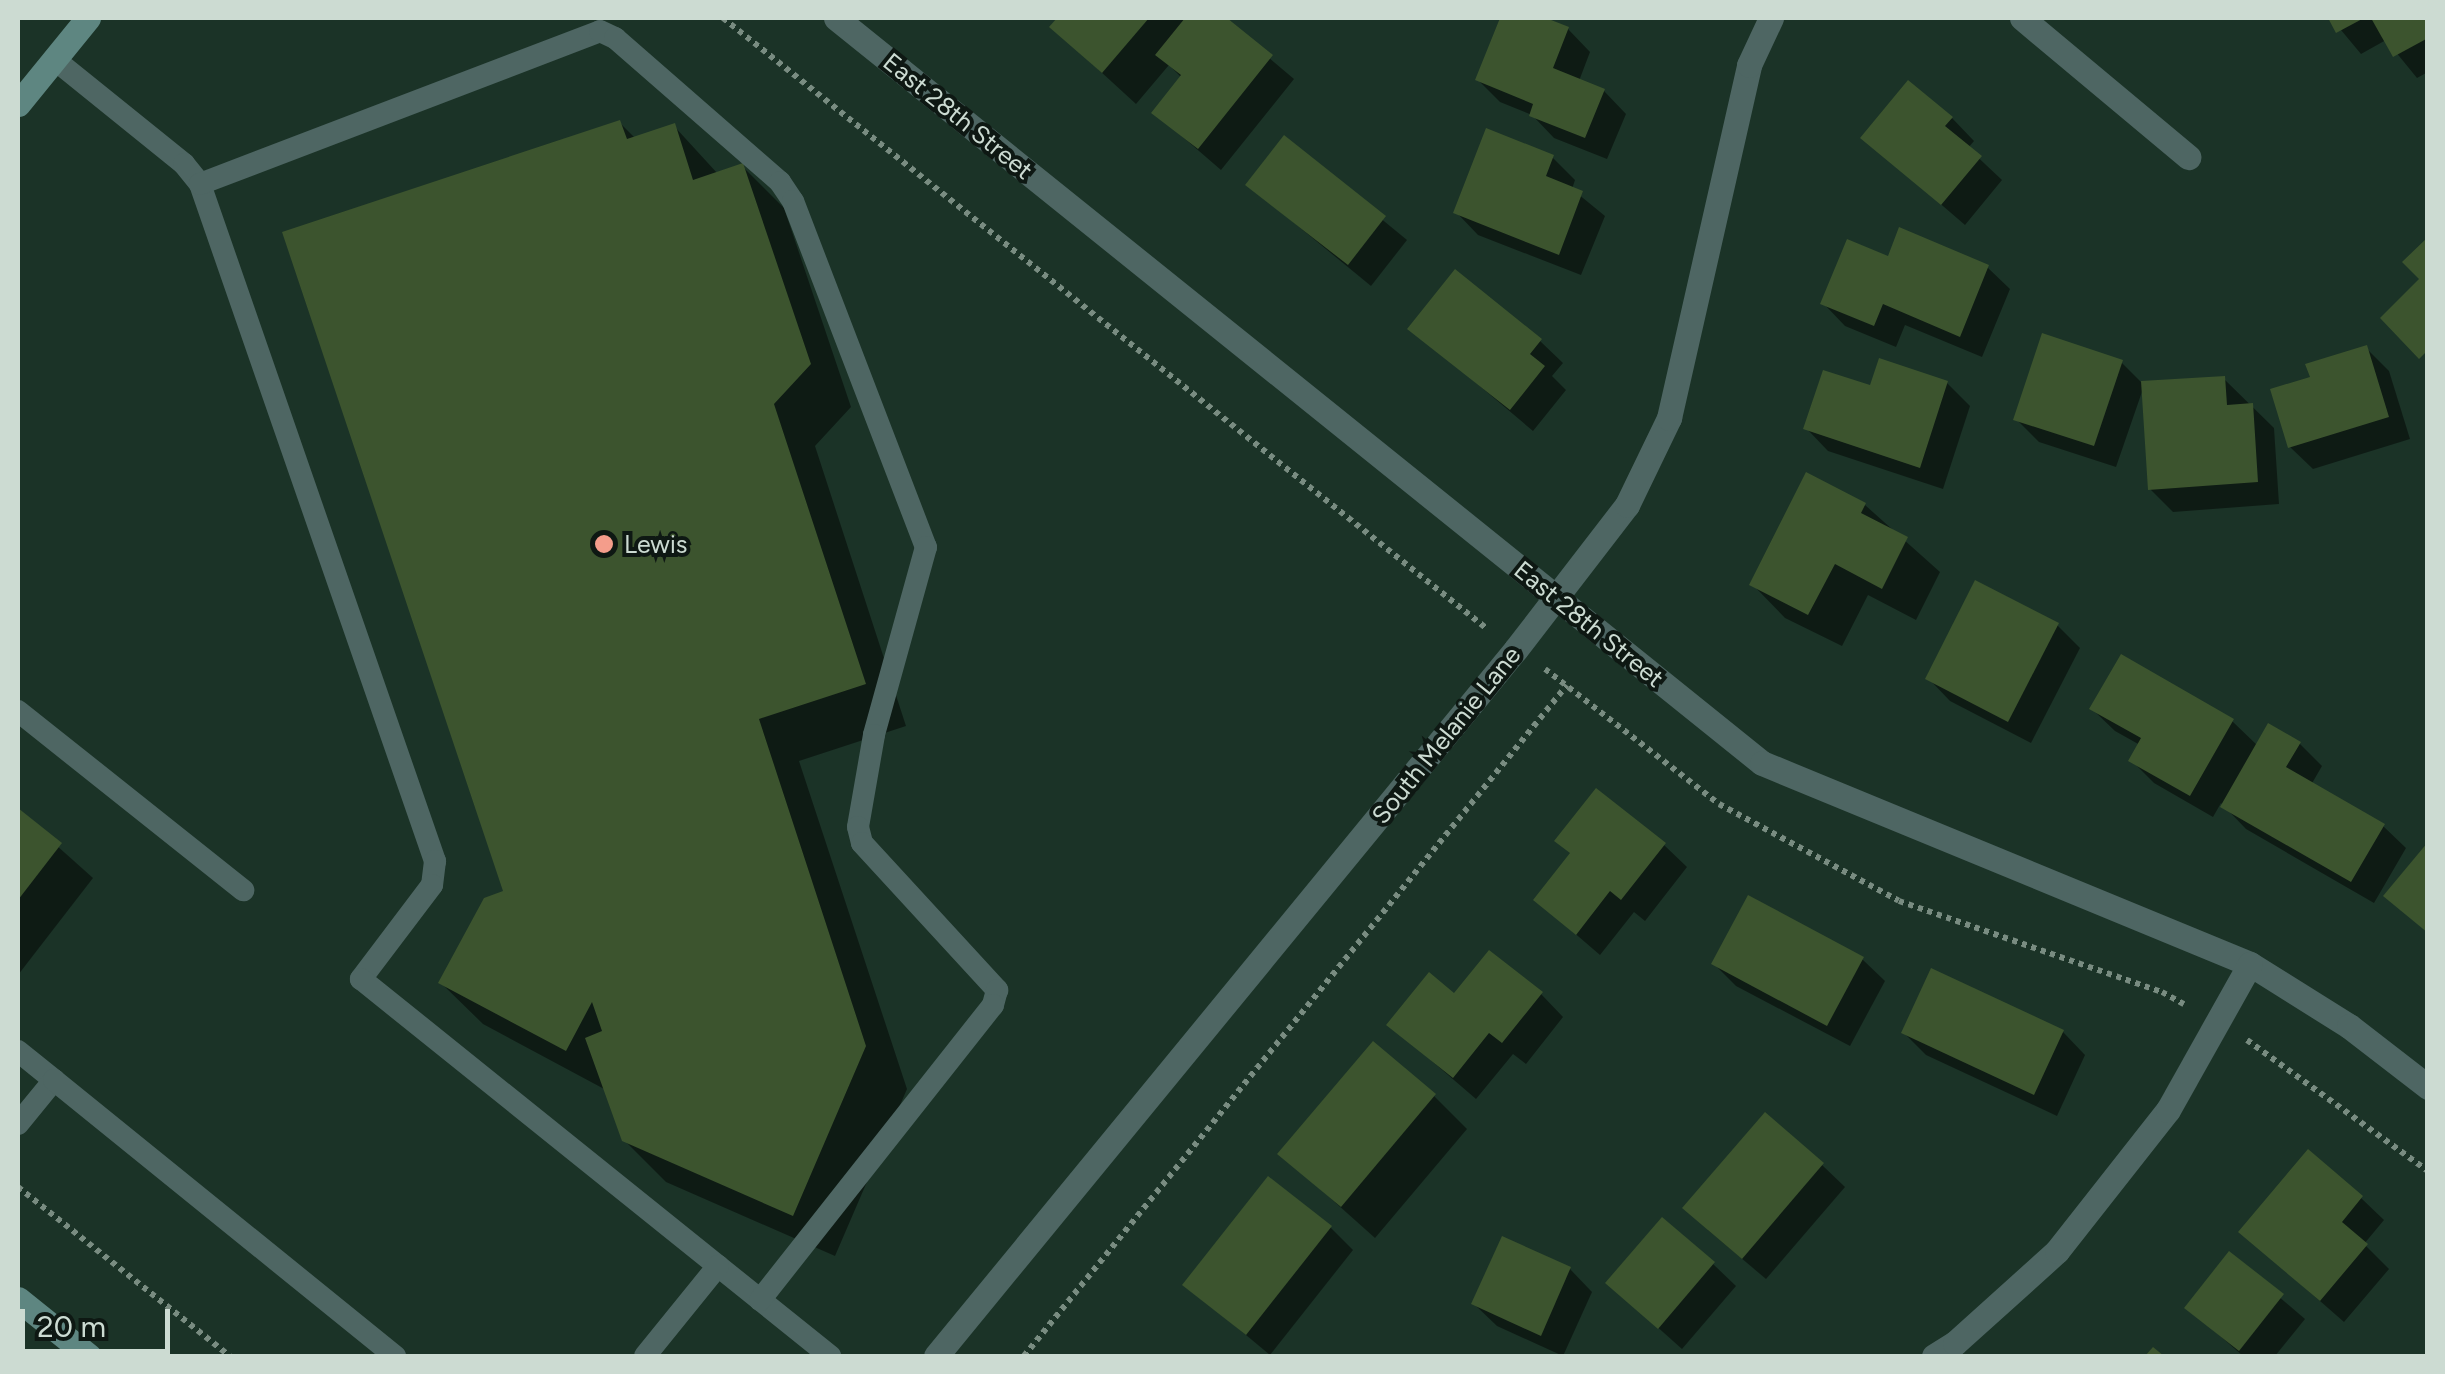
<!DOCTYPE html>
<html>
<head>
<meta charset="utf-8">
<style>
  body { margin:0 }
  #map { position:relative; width:2445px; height:1374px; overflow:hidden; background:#1b3327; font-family:Figtree,sans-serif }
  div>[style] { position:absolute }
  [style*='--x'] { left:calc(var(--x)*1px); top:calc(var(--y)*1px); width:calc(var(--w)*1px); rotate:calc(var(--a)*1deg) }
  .shadow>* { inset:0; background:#0007 }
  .building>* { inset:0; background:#3c542e }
  .path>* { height:6px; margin-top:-3px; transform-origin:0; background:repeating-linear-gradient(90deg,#798c81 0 5px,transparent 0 10px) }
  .service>* { height:22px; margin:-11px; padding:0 11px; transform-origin:11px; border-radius:11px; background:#4e6663 }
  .minor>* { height:25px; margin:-12.5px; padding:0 12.5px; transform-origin:12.5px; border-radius:12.5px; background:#4e6663 }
  .secondary>* { height:25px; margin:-12.5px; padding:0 12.5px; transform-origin:12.5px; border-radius:12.5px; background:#5e8681 }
  .dots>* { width:28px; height:28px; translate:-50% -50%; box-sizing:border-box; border:5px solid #0e1813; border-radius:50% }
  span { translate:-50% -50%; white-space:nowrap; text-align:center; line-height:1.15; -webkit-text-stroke:8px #0e1813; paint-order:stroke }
  .street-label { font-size:25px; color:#ccdbd2 }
  .poi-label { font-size:25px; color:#ccdbd2 }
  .left { translate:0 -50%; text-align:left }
  .frame { position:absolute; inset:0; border:20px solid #ccdbd2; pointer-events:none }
  .scale { position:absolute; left:20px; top:1309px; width:150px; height:45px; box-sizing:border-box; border:5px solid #ccdbd2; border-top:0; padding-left:12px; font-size:30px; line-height:35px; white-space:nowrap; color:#ccdbd2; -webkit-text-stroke:8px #0e1813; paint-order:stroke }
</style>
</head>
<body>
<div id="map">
  <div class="shadow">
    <div style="clip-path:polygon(1060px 18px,1222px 18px,1294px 79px,1221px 170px,1155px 113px,1182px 78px,1169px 65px,1136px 104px,1052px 27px)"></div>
    <div style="clip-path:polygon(1503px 18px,1539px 18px,1568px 29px,1590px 52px,1579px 81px,1604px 91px,1626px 114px,1607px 159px,1554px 138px,1532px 115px,1500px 102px,1478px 80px)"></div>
    <div style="clip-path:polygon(2331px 18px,2428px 18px,2428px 72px,2417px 78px,2386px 40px,2361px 54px)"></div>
    <div style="clip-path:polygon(1952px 118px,1974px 141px,1968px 148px,2002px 180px,1965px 225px,1864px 138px)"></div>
    <div style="clip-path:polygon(620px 123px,636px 139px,674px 126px,718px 174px,742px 166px,784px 208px,851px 407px,815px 446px,906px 726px,799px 761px,907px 1089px,835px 1256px,666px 1182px,624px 1140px,606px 1090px,483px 1024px,441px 983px,506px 892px)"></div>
    <div style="clip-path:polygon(1284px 139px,1407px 240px,1371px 286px,1248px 185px)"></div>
    <div style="clip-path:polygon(1552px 157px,1575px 180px,1572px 189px,1605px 216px,1581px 275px,1478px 235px,1456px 212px)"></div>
    <div style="clip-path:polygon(1889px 259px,1987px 267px,2010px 289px,1982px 357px,1905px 325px,1896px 347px,1845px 326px,1823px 303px)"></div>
    <div style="clip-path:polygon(1411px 328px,1540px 341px,1563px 363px,1552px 376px,1566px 390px,1533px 431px)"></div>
    <div style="clip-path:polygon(2366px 348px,2389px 371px,2410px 439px,2313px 469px,2290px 447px,2313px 379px)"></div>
    <div style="clip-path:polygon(2121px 362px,2143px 384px,2224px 379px,2274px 428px,2279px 504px,2173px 512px,2150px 489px,2144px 386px,2116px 467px,2039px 442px,2016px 419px)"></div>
    <div style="clip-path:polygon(1947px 383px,1970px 406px,1943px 489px,1828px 451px,1806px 428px,1872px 388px)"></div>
    <div style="clip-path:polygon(1865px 505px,1940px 572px,1916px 620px,1868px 595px,1842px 646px,1785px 618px,1753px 585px)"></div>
    <div style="clip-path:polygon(2057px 625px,2080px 648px,2031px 743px,1950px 701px,1928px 678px)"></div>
    <div style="clip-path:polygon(2092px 709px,2232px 721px,2258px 746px,2300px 744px,2322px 766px,2311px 785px,2383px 826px,2406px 848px,2374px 903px,2246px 829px,2221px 803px,2213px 817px,2154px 783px,2132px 761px,2140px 745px,2115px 731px)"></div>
    <div style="clip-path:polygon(18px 811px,93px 878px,18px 975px)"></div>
    <div style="clip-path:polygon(1664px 845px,1687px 867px,1645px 921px,1634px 912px,1600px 955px,1536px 900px)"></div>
    <div style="clip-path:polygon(1862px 959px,1885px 981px,1850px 1046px,1736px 986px,1714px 964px)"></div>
    <div style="clip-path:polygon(1933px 971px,2063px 1032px,2085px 1055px,2057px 1116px,1926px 1055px,1904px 1033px)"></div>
    <div style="clip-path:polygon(1541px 994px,1563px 1017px,1526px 1064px,1513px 1054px,1476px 1099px,1390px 1025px,1455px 997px)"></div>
    <div style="clip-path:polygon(1434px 1096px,1467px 1129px,1375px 1238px,1281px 1154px)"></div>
    <div style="clip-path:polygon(1822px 1165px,1845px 1187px,1766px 1279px,1708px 1230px)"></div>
    <div style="clip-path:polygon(2361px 1198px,2384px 1220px,2364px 1244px,2389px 1269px,2344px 1322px,2241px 1232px)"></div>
    <div style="clip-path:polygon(1330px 1227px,1353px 1250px,1270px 1355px,1186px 1285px)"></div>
    <div style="clip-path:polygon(2229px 1254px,2305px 1319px,2275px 1356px,2243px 1356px,2187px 1307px)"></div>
    <div style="clip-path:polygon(1713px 1264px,1736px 1286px,1682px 1349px,1608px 1283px)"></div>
    <div style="clip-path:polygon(1570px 1269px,1592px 1292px,1563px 1356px,1497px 1326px,1474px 1304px)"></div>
  </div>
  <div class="building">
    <div style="clip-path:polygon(1057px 18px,1149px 18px,1102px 73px,1049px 27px)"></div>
    <div style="clip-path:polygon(1185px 18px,1227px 18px,1273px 55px,1198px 149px,1151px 113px,1181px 75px,1155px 55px)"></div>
    <div style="clip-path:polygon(1500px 18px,1546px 18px,1569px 27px,1553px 68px,1605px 89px,1585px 138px,1529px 116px,1533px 104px,1475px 80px)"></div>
    <div style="clip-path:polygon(2328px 18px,2364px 18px,2336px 33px)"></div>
    <div style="clip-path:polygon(2371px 18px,2428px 18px,2428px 38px,2393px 57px)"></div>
    <div style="clip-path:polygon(1908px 80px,1953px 117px,1945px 126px,1982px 156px,1941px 205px,1860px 138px)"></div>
    <div style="clip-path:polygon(620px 120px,627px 139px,675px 123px,693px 180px,743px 163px,811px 364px,774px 404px,866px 684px,759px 719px,866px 1046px,793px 1216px,622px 1141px,585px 1038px,602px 1031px,592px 1002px,566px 1051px,438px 983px,484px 898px,503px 891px,282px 232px)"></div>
    <div style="clip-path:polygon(1486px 128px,1554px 155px,1546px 176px,1583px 191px,1559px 255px,1453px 213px)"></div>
    <div style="clip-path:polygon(1284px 135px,1386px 216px,1348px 265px,1245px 185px)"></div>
    <div style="clip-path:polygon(1899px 227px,1989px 265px,1960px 337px,1883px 304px,1874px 326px,1820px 304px,1847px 239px,1888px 256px)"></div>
    <div style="clip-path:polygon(2428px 237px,2428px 350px,2419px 359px,2380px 318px,2419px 279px,2402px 262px)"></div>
    <div style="clip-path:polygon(1455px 269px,1542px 339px,1530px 354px,1545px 366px,1510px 410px,1407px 329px)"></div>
    <div style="clip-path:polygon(2042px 333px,2123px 360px,2094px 446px,2013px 420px)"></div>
    <div style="clip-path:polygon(2367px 345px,2389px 417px,2288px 448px,2270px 389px,2310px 377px,2305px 364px)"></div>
    <div style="clip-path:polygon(1879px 358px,1948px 381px,1920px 468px,1803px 429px,1823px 370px,1870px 385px)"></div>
    <div style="clip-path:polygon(2225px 376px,2227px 405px,2253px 403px,2258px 482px,2148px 490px,2141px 381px)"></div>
    <div style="clip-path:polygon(1806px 472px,1866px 503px,1861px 513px,1908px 537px,1882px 589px,1835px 564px,1808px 615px,1749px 585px)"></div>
    <div style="clip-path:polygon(1975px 580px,2059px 623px,2008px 722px,1925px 679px)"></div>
    <div style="clip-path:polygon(2121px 654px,2234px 719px,2190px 796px,2128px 761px,2141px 738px,2089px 709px)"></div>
    <div style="clip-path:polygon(2268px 723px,2301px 742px,2286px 767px,2385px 824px,2351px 882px,2220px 807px)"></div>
    <div style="clip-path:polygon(1596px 788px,1666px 843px,1621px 900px,1610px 891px,1576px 935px,1533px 900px,1570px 853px,1554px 841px)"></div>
    <div style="clip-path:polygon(18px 808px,62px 843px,18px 900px)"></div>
    <div style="clip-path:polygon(2428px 842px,2428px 933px,2383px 896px)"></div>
    <div style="clip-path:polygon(1748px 895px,1864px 957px,1827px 1026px,1711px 964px)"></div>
    <div style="clip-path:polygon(1489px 950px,1543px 992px,1502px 1043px,1489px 1033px,1453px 1078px,1386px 1025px,1429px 972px,1454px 993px)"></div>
    <div style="clip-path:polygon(1931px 968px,2064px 1030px,2034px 1095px,1901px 1033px)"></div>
    <div style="clip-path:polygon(1373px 1041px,1436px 1094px,1341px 1207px,1277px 1154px)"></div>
    <div style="clip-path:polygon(1765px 1112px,1824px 1163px,1742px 1259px,1682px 1208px)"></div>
    <div style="clip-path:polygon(2308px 1149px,2363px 1196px,2342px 1222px,2368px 1244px,2320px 1301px,2238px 1232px)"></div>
    <div style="clip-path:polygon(1268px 1176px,1332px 1226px,1246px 1335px,1182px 1285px)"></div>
    <div style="clip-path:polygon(1662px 1217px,1715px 1262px,1658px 1329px,1605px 1283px)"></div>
    <div style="clip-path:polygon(1502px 1236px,1571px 1267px,1541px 1336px,1471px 1304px)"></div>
    <div style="clip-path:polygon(2229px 1251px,2284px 1294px,2239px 1351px,2184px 1308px)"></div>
    <div style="clip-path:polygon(2153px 1347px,2164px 1356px,2145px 1356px)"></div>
  </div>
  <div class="path">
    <div style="--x:723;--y:18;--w:977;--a:38.64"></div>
    <div style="--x:1545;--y:669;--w:220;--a:37.8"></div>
    <div style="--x:1719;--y:804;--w:204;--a:28.3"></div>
    <div style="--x:1899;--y:901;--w:278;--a:19.1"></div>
    <div style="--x:2162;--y:992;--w:25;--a:29"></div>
    <div style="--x:2247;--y:1040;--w:223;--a:35.9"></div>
    <div style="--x:18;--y:1187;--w:271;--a:38.6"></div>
    <div style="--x:1024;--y:1356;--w:863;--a:-51.02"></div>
  </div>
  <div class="service">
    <div style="--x:54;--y:59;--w:167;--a:38.9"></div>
    <div style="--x:184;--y:164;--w:26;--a:51"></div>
    <div style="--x:200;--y:184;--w:717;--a:70.86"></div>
    <div style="--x:435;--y:861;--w:24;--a:97"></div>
    <div style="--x:432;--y:885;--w:118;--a:127.1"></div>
    <div style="--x:361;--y:979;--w:602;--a:38.79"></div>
    <div style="--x:200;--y:184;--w:428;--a:-20.9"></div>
    <div style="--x:600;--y:31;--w:17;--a:25"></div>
    <div style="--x:615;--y:38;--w:219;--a:41.1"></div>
    <div style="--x:780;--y:182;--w:23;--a:56"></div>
    <div style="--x:793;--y:201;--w:371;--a:69"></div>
    <div style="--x:926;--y:547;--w:195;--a:105.5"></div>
    <div style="--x:874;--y:735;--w:93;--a:99.9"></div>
    <div style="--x:858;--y:827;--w:16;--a:76"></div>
    <div style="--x:862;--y:843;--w:200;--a:47.4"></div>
    <div style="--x:997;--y:990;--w:16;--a:105"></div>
    <div style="--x:993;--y:1005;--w:376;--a:128.3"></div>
    <div style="--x:18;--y:711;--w:288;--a:38.5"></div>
    <div style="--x:18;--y:1051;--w:46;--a:38.9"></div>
    <div style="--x:18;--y:1124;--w:57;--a:-50.7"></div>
    <div style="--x:54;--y:1080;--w:439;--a:39"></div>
    <div style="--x:645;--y:1356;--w:116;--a:-51"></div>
  </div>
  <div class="minor">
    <div style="--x:836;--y:18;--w:1188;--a:38.82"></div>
    <div style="--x:1762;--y:763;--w:528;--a:22.39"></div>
    <div style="--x:2250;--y:964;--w:117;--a:32.1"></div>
    <div style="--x:2349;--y:1026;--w:100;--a:37.7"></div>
    <div style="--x:2022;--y:18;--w:217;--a:39.9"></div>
    <div style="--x:936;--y:1356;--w:914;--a:-50.64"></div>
    <div style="--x:1516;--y:649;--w:182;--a:-52.4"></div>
    <div style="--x:1627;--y:505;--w:97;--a:-64.2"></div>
    <div style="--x:1669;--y:418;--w:362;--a:-77.2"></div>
    <div style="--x:1749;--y:65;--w:52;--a:-64.9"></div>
    <div style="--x:1934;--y:1356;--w:25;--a:-32"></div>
    <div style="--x:1955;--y:1343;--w:137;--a:-42"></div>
    <div style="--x:2057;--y:1251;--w:179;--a:-51.8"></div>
    <div style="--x:2168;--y:1110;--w:167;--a:-60.7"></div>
  </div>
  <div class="secondary">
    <div style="--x:18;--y:104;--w:111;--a:-50.9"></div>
    <div style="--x:18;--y:1299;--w:91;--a:38.8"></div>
  </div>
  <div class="dots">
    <div style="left:604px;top:544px;background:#f49d8b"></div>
  </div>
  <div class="street-label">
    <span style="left:958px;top:116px;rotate:39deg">East 28th Street</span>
    <span style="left:1589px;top:624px;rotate:39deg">East 28th Street</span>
    <span style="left:1446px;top:735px;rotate:-51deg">South Melanie Lane</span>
  </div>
  <div class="poi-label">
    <span class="left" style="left:624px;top:544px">Lewis</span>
  </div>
  <div class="frame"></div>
  <div class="scale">20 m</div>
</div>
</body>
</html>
